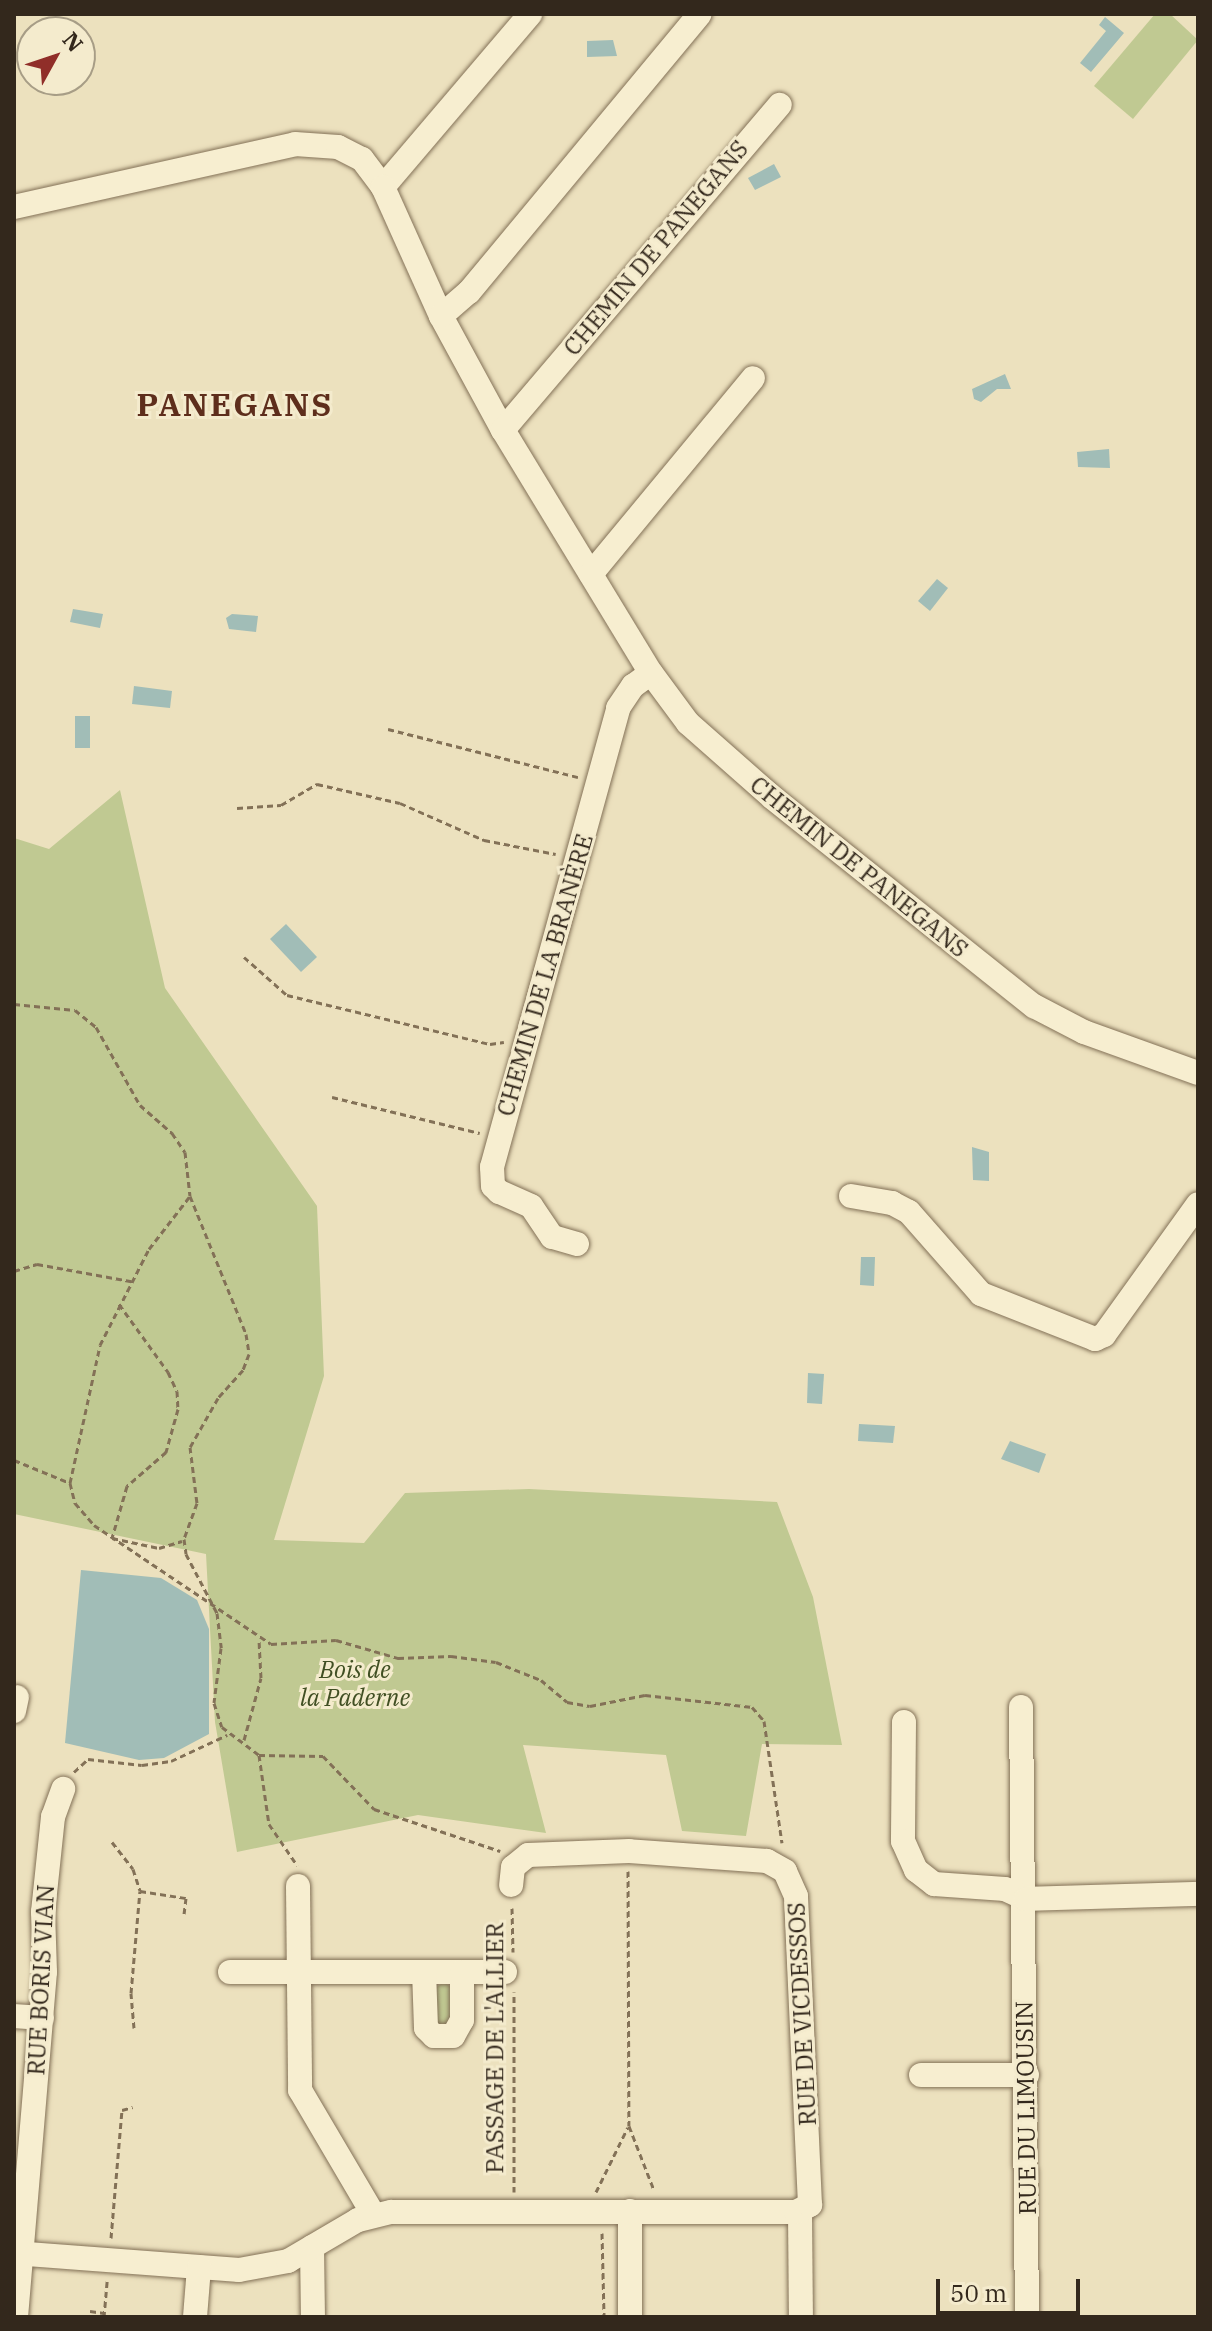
<!DOCTYPE html>
<html>
<head>
<meta charset="utf-8">
<style>
  body { margin:0 }
  #map { position:relative; width:1212px; height:2331px; overflow:hidden; background:#ece1be; font-family:"IBM Plex Serif",serif }
  div>[style] { position:absolute }
  [style*='--x'] { left:calc(var(--x)*1px); top:calc(var(--y)*1px); width:calc(var(--w)*1px); rotate:calc(var(--a)*1deg) }
  .green>* { inset:0; background:#c0c992 }
  .water>* { inset:0; background:#a1bdb7 }
  .path>* { height:3px; margin-top:-1.5px; transform-origin:0; background:repeating-linear-gradient(90deg,#837157 0 6px,transparent 0 10px) }
  .roads { filter:drop-shadow(0 0 2px #837157) drop-shadow(0 0 2px #837157) }
  .minor>* { height:24px; margin:-12px; padding:0 12px; transform-origin:12px; border-radius:12px; background:#f7eed0 }
  span { translate:-50% -50%; white-space:nowrap; text-align:center; line-height:1.15; -webkit-text-stroke:6px #f4ebcd; paint-order:stroke }
  .street-label { font-size:24px; color:#33281c }
  .park-label { font-size:24px; color:#414f23; font-style:italic }
  .district-label { font-size:32px; color:#5e2e1c; font-weight:700; letter-spacing:2px }
  .frame { position:absolute; inset:0; border:16px solid #33281c; pointer-events:none }
  .north { position:absolute; left:16px; top:16px; width:80px; height:80px; box-sizing:border-box; background:#f4ebcd; border:2px solid #a79d86; border-radius:50%; rotate:50deg; font-size:22px; font-weight:700; line-height:32px; text-align:center; color:#33281c }
  .north::after { content:''; display:block; margin:auto; width:28px; height:36px; background:#902e29; clip-path:polygon(50% 0,100% 100%,50% 72%,0 100%) }
  .scale { position:absolute; left:936px; top:2279px; width:144px; height:36px; box-sizing:border-box; border:4px solid #33281c; border-top:0; padding-left:10px; font-size:24px; line-height:28px; white-space:nowrap; color:#33281c; -webkit-text-stroke:6px #f4ebcd; paint-order:stroke }
</style>
</head>
<body>
<div id="map">
  <div class="green">
    <div style="clip-path:polygon(1155px 14px,1170px 14px,1198px 40px,1133px 119px,1094px 86px)"></div>
    <div style="clip-path:polygon(120px 790px,165px 988px,317px 1206px,324px 1376px,274px 1540px,364px 1543px,405px 1493px,529px 1489px,777px 1502px,813px 1597px,842px 1745px,762px 1744px,746px 1836px,682px 1831px,666px 1755px,523px 1745px,546px 1833px,418px 1815px,237px 1852px,215px 1722px,206px 1554px,14px 1514px,14px 838px,49px 849px)"></div>
    <div style="clip-path:polygon(444px 1982px,452px 1988px,452px 2022px,437px 2027px,435px 1988px)"></div>
  </div>
  <div class="water">
    <div style="clip-path:polygon(1105px 17px,1124px 33px,1091px 72px,1080px 63px,1106px 31px,1099px 25px)"></div>
    <div style="clip-path:polygon(613px 40px,617px 56px,587px 57px,587px 41px)"></div>
    <div style="clip-path:polygon(774px 164px,781px 177px,755px 190px,748px 178px)"></div>
    <div style="clip-path:polygon(1005px 374px,1011px 389px,997px 389px,981px 402px,974px 399px,972px 389px)"></div>
    <div style="clip-path:polygon(1109px 449px,1110px 468px,1078px 467px,1077px 452px)"></div>
    <div style="clip-path:polygon(937px 579px,948px 588px,930px 611px,918px 601px)"></div>
    <div style="clip-path:polygon(73px 609px,103px 614px,100px 628px,70px 622px)"></div>
    <div style="clip-path:polygon(232px 614px,258px 616px,256px 632px,229px 629px,226px 618px)"></div>
    <div style="clip-path:polygon(134px 686px,172px 691px,170px 708px,132px 704px)"></div>
    <div style="clip-path:polygon(75px 716px,90px 716px,90px 748px,75px 748px)"></div>
    <div style="clip-path:polygon(286px 924px,317px 957px,301px 972px,270px 939px)"></div>
    <div style="clip-path:polygon(972px 1147px,989px 1152px,989px 1181px,973px 1180px)"></div>
    <div style="clip-path:polygon(861px 1257px,875px 1257px,874px 1286px,860px 1285px)"></div>
    <div style="clip-path:polygon(808px 1373px,824px 1374px,822px 1404px,807px 1403px)"></div>
    <div style="clip-path:polygon(859px 1424px,895px 1426px,893px 1443px,858px 1441px)"></div>
    <div style="clip-path:polygon(1010px 1441px,1046px 1454px,1039px 1473px,1001px 1459px)"></div>
    <div style="clip-path:polygon(81px 1570px,161px 1578px,197px 1600px,209px 1629px,209px 1734px,164px 1758px,139px 1760px,65px 1743px)"></div>
  </div>
  <div class="path">
    <div style="--x:388;--y:729;--w:196;--a:14.2"></div>
    <div style="--x:237;--y:808;--w:44;--a:-3.9"></div>
    <div style="--x:281;--y:805;--w:42;--a:-30.3"></div>
    <div style="--x:317;--y:784;--w:85;--a:12.9"></div>
    <div style="--x:400;--y:803;--w:92;--a:23.8"></div>
    <div style="--x:484;--y:840;--w:73;--a:11"></div>
    <div style="--x:244;--y:957;--w:57;--a:41.5"></div>
    <div style="--x:287;--y:995;--w:209;--a:13.6"></div>
    <div style="--x:490;--y:1044;--w:14;--a:-8"></div>
    <div style="--x:14;--y:1004;--w:61;--a:5.6"></div>
    <div style="--x:75;--y:1010;--w:27;--a:39"></div>
    <div style="--x:96;--y:1027;--w:90;--a:60.6"></div>
    <div style="--x:140;--y:1105;--w:43;--a:41.2"></div>
    <div style="--x:172;--y:1133;--w:23;--a:56"></div>
    <div style="--x:185;--y:1152;--w:44;--a:83.5"></div>
    <div style="--x:190;--y:1196;--w:149;--a:67.9"></div>
    <div style="--x:246;--y:1334;--w:20;--a:81"></div>
    <div style="--x:249;--y:1354;--w:17;--a:111"></div>
    <div style="--x:243;--y:1370;--w:38;--a:132"></div>
    <div style="--x:218;--y:1398;--w:56;--a:119.7"></div>
    <div style="--x:190;--y:1447;--w:56;--a:82.9"></div>
    <div style="--x:197;--y:1503;--w:38;--a:110"></div>
    <div style="--x:184;--y:1539;--w:15;--a:82"></div>
    <div style="--x:186;--y:1554;--w:67;--a:62.3"></div>
    <div style="--x:217;--y:1613;--w:35;--a:83"></div>
    <div style="--x:221;--y:1648;--w:55;--a:97.3"></div>
    <div style="--x:214;--y:1703;--w:25;--a:72"></div>
    <div style="--x:222;--y:1727;--w:46;--a:37.1"></div>
    <div style="--x:259;--y:1755;--w:64;--a:0.9"></div>
    <div style="--x:323;--y:1756;--w:74;--a:46.1"></div>
    <div style="--x:374;--y:1809;--w:133;--a:18.4"></div>
    <div style="--x:332;--y:1097;--w:152;--a:13.7"></div>
    <div style="--x:14;--y:1271;--w:24;--a:-17"></div>
    <div style="--x:37;--y:1264;--w:96;--a:10.3"></div>
    <div style="--x:119;--y:1304;--w:84;--a:54.2"></div>
    <div style="--x:168;--y:1372;--w:21;--a:65"></div>
    <div style="--x:177;--y:1391;--w:18;--a:87"></div>
    <div style="--x:178;--y:1409;--w:45;--a:105.6"></div>
    <div style="--x:166;--y:1452;--w:52;--a:138.9"></div>
    <div style="--x:127;--y:1486;--w:54;--a:106.1"></div>
    <div style="--x:112;--y:1538;--w:48;--a:12"></div>
    <div style="--x:159;--y:1548;--w:24;--a:-17"></div>
    <div style="--x:14;--y:1460;--w:61;--a:22.3"></div>
    <div style="--x:70;--y:1483;--w:21;--a:76"></div>
    <div style="--x:75;--y:1503;--w:29;--a:49"></div>
    <div style="--x:94;--y:1525;--w:213;--a:33.9"></div>
    <div style="--x:271;--y:1644;--w:65;--a:-3.5"></div>
    <div style="--x:336;--y:1640;--w:65;--a:16.2"></div>
    <div style="--x:398;--y:1658;--w:53;--a:-2.2"></div>
    <div style="--x:451;--y:1656;--w:45;--a:7.6"></div>
    <div style="--x:496;--y:1662;--w:48;--a:21.8"></div>
    <div style="--x:541;--y:1680;--w:34;--a:40"></div>
    <div style="--x:567;--y:1702;--w:23;--a:10"></div>
    <div style="--x:590;--y:1706;--w:56;--a:-11.3"></div>
    <div style="--x:645;--y:1695;--w:108;--a:6.4"></div>
    <div style="--x:752;--y:1707;--w:18;--a:49"></div>
    <div style="--x:764;--y:1721;--w:123;--a:81.6"></div>
    <div style="--x:70;--y:1483;--w:141;--a:-77.7"></div>
    <div style="--x:100;--y:1345;--w:108;--a:-63"></div>
    <div style="--x:149;--y:1249;--w:67;--a:-52.3"></div>
    <div style="--x:244;--y:1740;--w:64;--a:-74.7"></div>
    <div style="--x:261;--y:1678;--w:39;--a:-93"></div>
    <div style="--x:259;--y:1755;--w:70;--a:81.8"></div>
    <div style="--x:269;--y:1824;--w:50;--a:55.7"></div>
    <div style="--x:74;--y:1772;--w:19;--a:-43"></div>
    <div style="--x:88;--y:1759;--w:54;--a:6.3"></div>
    <div style="--x:142;--y:1765;--w:29;--a:-8"></div>
    <div style="--x:171;--y:1761;--w:62;--a:-24.9"></div>
    <div style="--x:112;--y:1842;--w:34;--a:52"></div>
    <div style="--x:133;--y:1869;--w:23;--a:72"></div>
    <div style="--x:628;--y:1871;--w:255;--a:89.8"></div>
    <div style="--x:629;--y:2126;--w:69;--a:68.7"></div>
    <div style="--x:512;--y:1908;--w:44;--a:88.7"></div>
    <div style="--x:134;--y:2028;--w:35;--a:-95"></div>
    <div style="--x:131;--y:1993;--w:102;--a:-85"></div>
    <div style="--x:140;--y:1891;--w:47;--a:8.7"></div>
    <div style="--x:186;--y:1898;--w:16;--a:97"></div>
    <div style="--x:514;--y:2192;--w:200;--a:-90"></div>
    <div style="--x:596;--y:2192;--w:72;--a:-63.8"></div>
    <div style="--x:602;--y:2233;--w:84;--a:88.6"></div>
    <div style="--x:111;--y:2238;--w:128;--a:-85.1"></div>
    <div style="--x:122;--y:2110;--w:11;--a:-15"></div>
    <div style="--x:90;--y:2311;--w:14;--a:8"></div>
    <div style="--x:104;--y:2317;--w:36;--a:-85"></div>
  </div>
  <div class="roads">
    <div class="minor">
      <div style="--x:383;--y:187;--w:227;--a:-49.6"></div>
      <div style="--x:14;--y:207;--w:288;--a:-12.6"></div>
      <div style="--x:295;--y:144;--w:43;--a:4"></div>
      <div style="--x:338;--y:147;--w:27;--a:27"></div>
      <div style="--x:362;--y:159;--w:35;--a:53"></div>
      <div style="--x:383;--y:187;--w:141;--a:65.8"></div>
      <div style="--x:441;--y:316;--w:130;--a:61.5"></div>
      <div style="--x:503;--y:430;--w:285;--a:58.7"></div>
      <div style="--x:651;--y:673;--w:62;--a:53.5"></div>
      <div style="--x:688;--y:723;--w:113;--a:41.4"></div>
      <div style="--x:773;--y:798;--w:334;--a:38.6"></div>
      <div style="--x:1034;--y:1006;--w:56;--a:27.5"></div>
      <div style="--x:1084;--y:1032;--w:121;--a:19.8"></div>
      <div style="--x:441;--y:316;--w:37;--a:-41"></div>
      <div style="--x:469;--y:292;--w:361;--a:-50.3"></div>
      <div style="--x:503;--y:430;--w:427;--a:-49.6"></div>
      <div style="--x:591;--y:574;--w:254;--a:-50.4"></div>
      <div style="--x:851;--y:1196;--w:42;--a:9.7"></div>
      <div style="--x:892;--y:1203;--w:19;--a:28"></div>
      <div style="--x:909;--y:1212;--w:109;--a:48.7"></div>
      <div style="--x:981;--y:1294;--w:123;--a:21.5"></div>
      <div style="--x:1095;--y:1339;--w:10;--a:-24"></div>
      <div style="--x:1104;--y:1335;--w:161;--a:-54.3"></div>
      <div style="--x:577;--y:1244;--w:26;--a:-164"></div>
      <div style="--x:552;--y:1237;--w:37;--a:-124"></div>
      <div style="--x:531;--y:1206;--w:35;--a:-156"></div>
      <div style="--x:499;--y:1192;--w:8;--a:-135"></div>
      <div style="--x:493;--y:1186;--w:19;--a:-93"></div>
      <div style="--x:492;--y:1167;--w:476;--a:-74.6"></div>
      <div style="--x:618;--y:708;--w:27;--a:-56"></div>
      <div style="--x:633;--y:686;--w:22;--a:-36"></div>
      <div style="--x:1021;--y:1707;--w:610;--a:89.44"></div>
      <div style="--x:14;--y:1711;--w:14;--a:-78"></div>
      <div style="--x:904;--y:1722;--w:119;--a:90.5"></div>
      <div style="--x:903;--y:1841;--w:32;--a:66"></div>
      <div style="--x:916;--y:1870;--w:23;--a:38"></div>
      <div style="--x:934;--y:1884;--w:71;--a:4"></div>
      <div style="--x:1005;--y:1889;--w:23;--a:25"></div>
      <div style="--x:1026;--y:1899;--w:172;--a:-1.7"></div>
      <div style="--x:298;--y:1886;--w:204;--a:89.4"></div>
      <div style="--x:300;--y:2090;--w:144;--a:59.5"></div>
      <div style="--x:230;--y:1972;--w:232;--a:0"></div>
      <div style="--x:462;--y:1972;--w:48;--a:90"></div>
      <div style="--x:462;--y:2020;--w:18;--a:119"></div>
      <div style="--x:453;--y:2036;--w:19;--a:180"></div>
      <div style="--x:434;--y:2036;--w:11;--a:-135"></div>
      <div style="--x:426;--y:2028;--w:56;--a:-92"></div>
      <div style="--x:462;--y:1972;--w:43;--a:0"></div>
      <div style="--x:14;--y:2016;--w:28;--a:4"></div>
      <div style="--x:921;--y:2075;--w:106;--a:0"></div>
      <div style="--x:800;--y:2212;--w:105;--a:89.5"></div>
      <div style="--x:312;--y:2247;--w:70;--a:89.2"></div>
      <div style="--x:14;--y:2253;--w:226;--a:4.3"></div>
      <div style="--x:239;--y:2270;--w:50;--a:-10.4"></div>
      <div style="--x:288;--y:2261;--w:81;--a:-30.4"></div>
      <div style="--x:358;--y:2220;--w:34;--a:-14"></div>
      <div style="--x:391;--y:2212;--w:405;--a:0"></div>
      <div style="--x:796;--y:2212;--w:16;--a:-27"></div>
      <div style="--x:810;--y:2205;--w:309;--a:-92.6"></div>
      <div style="--x:796;--y:1896;--w:27;--a:-114"></div>
      <div style="--x:785;--y:1871;--w:21;--a:-151"></div>
      <div style="--x:767;--y:1861;--w:138;--a:-175.9"></div>
      <div style="--x:629;--y:1851;--w:101;--a:177.7"></div>
      <div style="--x:528;--y:1855;--w:19;--a:141"></div>
      <div style="--x:513;--y:1867;--w:18;--a:96"></div>
      <div style="--x:16;--y:2317;--w:346;--a:-85.2"></div>
      <div style="--x:45;--y:1972;--w:60;--a:-91.9"></div>
      <div style="--x:43;--y:1912;--w:96;--a:-84"></div>
      <div style="--x:53;--y:1817;--w:30;--a:-70"></div>
      <div style="--x:195;--y:2317;--w:50;--a:-85.4"></div>
      <div style="--x:630;--y:2317;--w:106;--a:-90"></div>
    </div>
  </div>
  <div class="street-label">
    <span style="left:656px;top:248px;rotate:-50deg">CHEMIN DE PANEGANS</span>
    <span style="left:859px;top:867px;rotate:39deg">CHEMIN DE PANEGANS</span>
    <span style="left:545px;top:975px;rotate:-74deg">CHEMIN DE LA BRANÈRE</span>
    <span style="left:41px;top:1980px;rotate:-87deg">RUE BORIS VIAN</span>
    <span style="left:802px;top:2014px;rotate:-93deg">RUE DE VICDESSOS</span>
    <span style="left:495px;top:2048px;rotate:-90deg">PASSAGE DE L'ALLIER</span>
    <span style="left:1026px;top:2108px;rotate:-91deg">RUE DU LIMOUSIN</span>
  </div>
  <div class="park-label">
    <span style="left:355px;top:1684px">Bois de<br>la Paderne</span>
  </div>
  <div class="district-label">
    <span style="left:235px;top:404px">PANEGANS</span>
  </div>
  <div class="frame"></div>
  <div class="north">N</div>
  <div class="scale">50 m</div>
</div>
</body>
</html>
